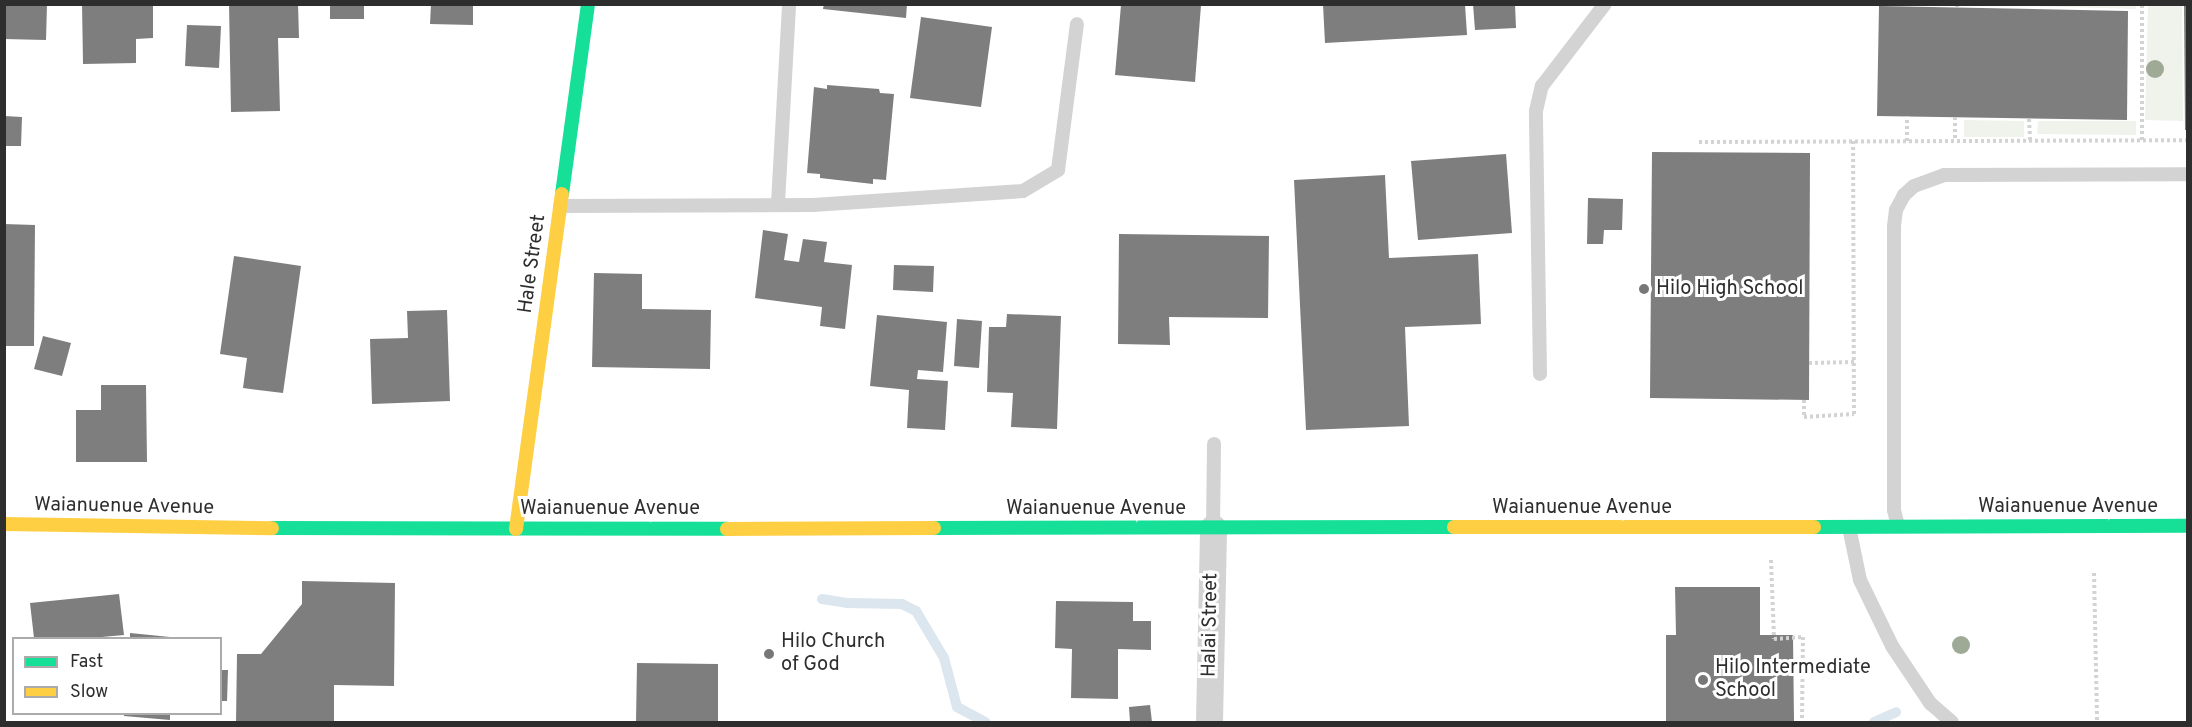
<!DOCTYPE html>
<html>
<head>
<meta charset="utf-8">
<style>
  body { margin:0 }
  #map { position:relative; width:2192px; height:727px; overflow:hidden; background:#fff; font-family:Overpass,sans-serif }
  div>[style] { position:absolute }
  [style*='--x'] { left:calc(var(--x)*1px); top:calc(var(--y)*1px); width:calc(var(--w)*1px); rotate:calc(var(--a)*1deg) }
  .green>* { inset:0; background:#f0f3ec }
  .stream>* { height:10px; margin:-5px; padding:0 5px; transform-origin:5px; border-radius:5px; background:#dbe6ef }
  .building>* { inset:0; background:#7e7e7e }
  .path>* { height:4px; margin-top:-2px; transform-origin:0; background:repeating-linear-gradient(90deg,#d3d3d3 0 3px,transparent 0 6px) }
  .lane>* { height:14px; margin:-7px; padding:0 7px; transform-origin:7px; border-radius:7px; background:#d3d3d3 }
  .street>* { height:27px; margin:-13.5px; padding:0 13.5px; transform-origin:13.5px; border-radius:13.5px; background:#d3d3d3 }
  .fast>* { height:14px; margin:-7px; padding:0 7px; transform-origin:7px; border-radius:7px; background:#16e098 }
  .slow>* { height:14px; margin:-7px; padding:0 7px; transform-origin:7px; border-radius:7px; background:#ffcf43 }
  .trees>* { width:18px; height:18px; margin:-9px; border-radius:50%; background:#9faa96 }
  .dots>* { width:16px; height:16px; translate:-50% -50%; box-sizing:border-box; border:3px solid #fff; border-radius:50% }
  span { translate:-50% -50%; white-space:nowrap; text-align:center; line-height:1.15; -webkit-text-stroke:6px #fff; paint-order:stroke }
  .street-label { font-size:20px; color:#2e2e2e }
  .poi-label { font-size:20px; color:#2e2e2e }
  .left { translate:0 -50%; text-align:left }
  .frame { position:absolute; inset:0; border:6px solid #2e2e2e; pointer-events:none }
  .legend { position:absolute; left:12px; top:637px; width:210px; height:78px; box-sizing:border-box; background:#fff; border:2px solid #ababab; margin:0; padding:8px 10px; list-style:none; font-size:18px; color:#2e2e2e }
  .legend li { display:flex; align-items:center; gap:12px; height:30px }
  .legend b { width:30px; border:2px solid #ababab }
</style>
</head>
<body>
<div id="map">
  <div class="green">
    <div style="clip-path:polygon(1965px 4px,2136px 4px,2136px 9px)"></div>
    <div style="clip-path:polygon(2148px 5px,2182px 5px,2183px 121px,2145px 120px)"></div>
    <div style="clip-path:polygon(1964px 120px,2024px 121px,2024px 137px,1964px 137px)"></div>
    <div style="clip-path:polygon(2038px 121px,2136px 121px,2136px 135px,2037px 134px)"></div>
  </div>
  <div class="stream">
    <div style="--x:822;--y:599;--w:25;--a:9"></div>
    <div style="--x:847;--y:603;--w:55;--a:1"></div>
    <div style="--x:902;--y:604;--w:16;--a:27"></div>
    <div style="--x:916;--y:611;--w:55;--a:59.2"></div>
    <div style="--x:944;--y:658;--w:51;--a:75.1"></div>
    <div style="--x:957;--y:707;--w:32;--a:28"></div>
    <div style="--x:1874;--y:722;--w:24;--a:-24"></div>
  </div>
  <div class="building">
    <div style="clip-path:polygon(4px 4px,47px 4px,46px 40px,4px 39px)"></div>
    <div style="clip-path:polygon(82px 4px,153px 4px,153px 38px,136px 39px,136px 63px,83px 64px)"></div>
    <div style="clip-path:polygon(229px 4px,298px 4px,299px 38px,278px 38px,280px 111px,231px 112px)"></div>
    <div style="clip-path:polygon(330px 4px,364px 4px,364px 19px,330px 19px)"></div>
    <div style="clip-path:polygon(431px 4px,473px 4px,473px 25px,430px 24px)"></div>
    <div style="clip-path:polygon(824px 4px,907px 4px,906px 18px,823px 9px)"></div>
    <div style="clip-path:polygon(1323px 4px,1465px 4px,1467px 35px,1325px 43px)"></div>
    <div style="clip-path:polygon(1473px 4px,1515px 4px,1516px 28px,1475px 30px)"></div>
    <div style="clip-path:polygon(2184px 4px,2188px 4px,2188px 130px,2185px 130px)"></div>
    <div style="clip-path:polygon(1121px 5px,1201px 5px,1195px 82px,1115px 75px)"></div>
    <div style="clip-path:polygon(1879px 6px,2128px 11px,2127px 120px,1877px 116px)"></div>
    <div style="clip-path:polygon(921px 17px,992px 27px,981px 107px,910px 98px)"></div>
    <div style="clip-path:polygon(187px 25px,221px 26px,219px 68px,185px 66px)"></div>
    <div style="clip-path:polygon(827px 85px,879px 89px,880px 93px,894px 94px,886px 180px,873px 179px,873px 184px,820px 178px,820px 174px,807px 173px,814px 87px,827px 89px)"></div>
    <div style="clip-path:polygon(4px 116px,22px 117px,21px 146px,4px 146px)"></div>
    <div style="clip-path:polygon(1652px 152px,1810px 153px,1809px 400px,1650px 398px)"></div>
    <div style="clip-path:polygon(1506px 154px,1512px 233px,1418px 240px,1411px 161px)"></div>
    <div style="clip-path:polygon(1385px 175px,1389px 258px,1478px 254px,1481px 324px,1405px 327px,1409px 426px,1306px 430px,1294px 180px)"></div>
    <div style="clip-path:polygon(1588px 198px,1623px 199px,1622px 230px,1604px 230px,1603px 244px,1587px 244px)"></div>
    <div style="clip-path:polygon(4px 224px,35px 225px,34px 346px,4px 346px)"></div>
    <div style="clip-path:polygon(763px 230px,788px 234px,784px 260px,799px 262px,803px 239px,827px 242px,824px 262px,852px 265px,845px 329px,820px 326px,822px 307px,755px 298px)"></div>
    <div style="clip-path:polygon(1119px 234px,1269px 236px,1268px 318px,1169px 317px,1170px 345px,1118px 344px)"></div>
    <div style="clip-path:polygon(234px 256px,301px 266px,283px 393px,243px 388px,247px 358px,220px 354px)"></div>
    <div style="clip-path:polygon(894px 265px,934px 266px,933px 292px,893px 290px)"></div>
    <div style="clip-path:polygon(594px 273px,642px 274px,642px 309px,711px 310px,710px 369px,592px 367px)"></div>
    <div style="clip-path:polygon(447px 310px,450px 401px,372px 404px,370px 339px,408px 338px,407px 311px)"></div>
    <div style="clip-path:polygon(1007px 314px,1061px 316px,1057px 429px,1011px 427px,1013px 393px,987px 392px,989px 327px,1006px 327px)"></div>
    <div style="clip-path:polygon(877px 315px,947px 322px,943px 372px,918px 370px,917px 379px,948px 381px,945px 430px,907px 428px,909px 390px,870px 386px)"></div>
    <div style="clip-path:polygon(957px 319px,982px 321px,979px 368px,954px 366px)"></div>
    <div style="clip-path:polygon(43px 336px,71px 343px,62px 376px,34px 369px)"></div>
    <div style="clip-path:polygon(101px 385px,146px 385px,147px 462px,76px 462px,76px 410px,101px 410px)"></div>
    <div style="clip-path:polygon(302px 581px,395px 583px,394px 686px,334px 685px,334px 722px,236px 722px,237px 654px,261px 654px,302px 604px)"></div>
    <div style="clip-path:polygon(1675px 587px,1760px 587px,1760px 635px,1793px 635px,1794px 721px,1666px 721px,1666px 635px,1676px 635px)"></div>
    <div style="clip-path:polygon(119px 594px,124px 635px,91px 638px,34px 638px,30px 603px)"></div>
    <div style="clip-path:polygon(1056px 601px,1133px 602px,1133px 621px,1151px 621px,1151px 650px,1118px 649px,1118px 699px,1071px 698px,1072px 649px,1055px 648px)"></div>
    <div style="clip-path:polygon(130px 633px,170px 637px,170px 638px,130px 638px)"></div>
    <div style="clip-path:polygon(637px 663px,718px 664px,718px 722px,636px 722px)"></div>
    <div style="clip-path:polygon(220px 670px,228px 670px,227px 701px,220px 701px)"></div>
    <div style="clip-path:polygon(1150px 705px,1152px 722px,1130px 722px,1129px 707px)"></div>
    <div style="clip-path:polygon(124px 714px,170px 714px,170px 720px,124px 716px)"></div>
  </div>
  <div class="path">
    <div style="--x:1957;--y:7;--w:3;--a:-90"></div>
    <div style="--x:1955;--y:117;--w:24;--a:90"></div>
    <div style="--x:2029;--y:119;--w:22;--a:87"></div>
    <div style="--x:2142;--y:140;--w:136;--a:-90"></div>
    <div style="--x:1907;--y:141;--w:25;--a:-90"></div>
    <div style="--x:1699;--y:142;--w:489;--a:-0.2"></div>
    <div style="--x:1809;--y:363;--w:45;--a:-1.3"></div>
    <div style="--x:1804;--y:400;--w:17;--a:90"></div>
    <div style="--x:1804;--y:417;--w:50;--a:-3.4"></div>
    <div style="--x:1854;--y:414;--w:273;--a:-90.2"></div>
    <div style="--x:1771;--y:560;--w:79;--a:87.8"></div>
    <div style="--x:1774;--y:639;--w:29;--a:-4"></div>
    <div style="--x:1803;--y:637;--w:85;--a:90.7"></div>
    <div style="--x:2094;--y:573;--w:149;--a:88.8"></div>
  </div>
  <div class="lane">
    <div style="--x:778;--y:203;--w:199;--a:-86.8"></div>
    <div style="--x:560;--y:206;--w:253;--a:-0.2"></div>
    <div style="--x:813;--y:205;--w:210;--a:-3.8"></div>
    <div style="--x:1023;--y:191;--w:41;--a:-31"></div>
    <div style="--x:1058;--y:170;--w:147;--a:-82.6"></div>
    <div style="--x:1540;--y:374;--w:263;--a:-90.9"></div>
    <div style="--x:1536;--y:111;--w:26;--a:-77"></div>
    <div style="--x:1542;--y:86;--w:103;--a:-52.5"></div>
    <div style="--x:1898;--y:526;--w:16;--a:-104"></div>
    <div style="--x:1894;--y:510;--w:284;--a:-90"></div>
    <div style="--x:1894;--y:226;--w:16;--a:-83"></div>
    <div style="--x:1896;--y:210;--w:17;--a:-62"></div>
    <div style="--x:1904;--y:195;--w:13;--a:-42"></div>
    <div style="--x:1914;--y:186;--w:32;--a:-20"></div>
    <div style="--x:1944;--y:175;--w:244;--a:-0.2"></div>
    <div style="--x:1849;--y:527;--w:54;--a:78.3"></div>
    <div style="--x:1860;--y:580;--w:73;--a:64.1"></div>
    <div style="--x:1892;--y:646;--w:69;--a:56.3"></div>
    <div style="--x:1930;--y:703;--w:29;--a:41"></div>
    <div style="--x:1213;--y:528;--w:84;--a:-89.3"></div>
  </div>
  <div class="street">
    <div style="--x:1209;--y:722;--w:194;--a:-88.8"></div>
  </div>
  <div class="fast">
    <div style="--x:562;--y:194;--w:192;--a:-82.2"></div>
    <div style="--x:1814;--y:527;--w:374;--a:-0.2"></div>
    <div style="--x:272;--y:528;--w:455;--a:0.1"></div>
    <div style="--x:934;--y:528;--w:520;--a:-0.11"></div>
  </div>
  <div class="slow">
    <div style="--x:4;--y:524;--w:268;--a:0.9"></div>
    <div style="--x:1454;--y:527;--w:360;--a:0"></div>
    <div style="--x:516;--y:529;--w:338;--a:-82.2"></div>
    <div style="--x:727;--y:529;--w:207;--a:-0.3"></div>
  </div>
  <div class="trees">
    <div style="left:2155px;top:69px"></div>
    <div style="left:1961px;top:645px"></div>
  </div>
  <div class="dots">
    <div style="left:1644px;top:289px;background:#777"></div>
    <div style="left:769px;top:654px;background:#777"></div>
    <div style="left:1703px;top:680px;background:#777"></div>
  </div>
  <div class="street-label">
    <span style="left:533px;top:264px;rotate:-82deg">Hale Street</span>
    <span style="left:124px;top:507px;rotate:1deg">Waianuenue Avenue</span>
    <span style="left:2068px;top:507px">Waianuenue Avenue</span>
    <span style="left:1582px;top:508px">Waianuenue Avenue</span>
    <span style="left:610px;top:509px">Waianuenue Avenue</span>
    <span style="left:1096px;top:509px">Waianuenue Avenue</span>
    <span style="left:1211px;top:625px;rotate:-89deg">Halai Street</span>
  </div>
  <div class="poi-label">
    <span class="left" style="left:1656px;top:289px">Hilo High School</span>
    <span class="left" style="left:781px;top:654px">Hilo Church<br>of God</span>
    <span class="left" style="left:1715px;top:680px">Hilo Intermediate<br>School</span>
  </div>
  <div class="frame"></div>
  <ul class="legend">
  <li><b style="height:8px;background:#16e098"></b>Fast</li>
  <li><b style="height:8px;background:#ffcf43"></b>Slow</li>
  </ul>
</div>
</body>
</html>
